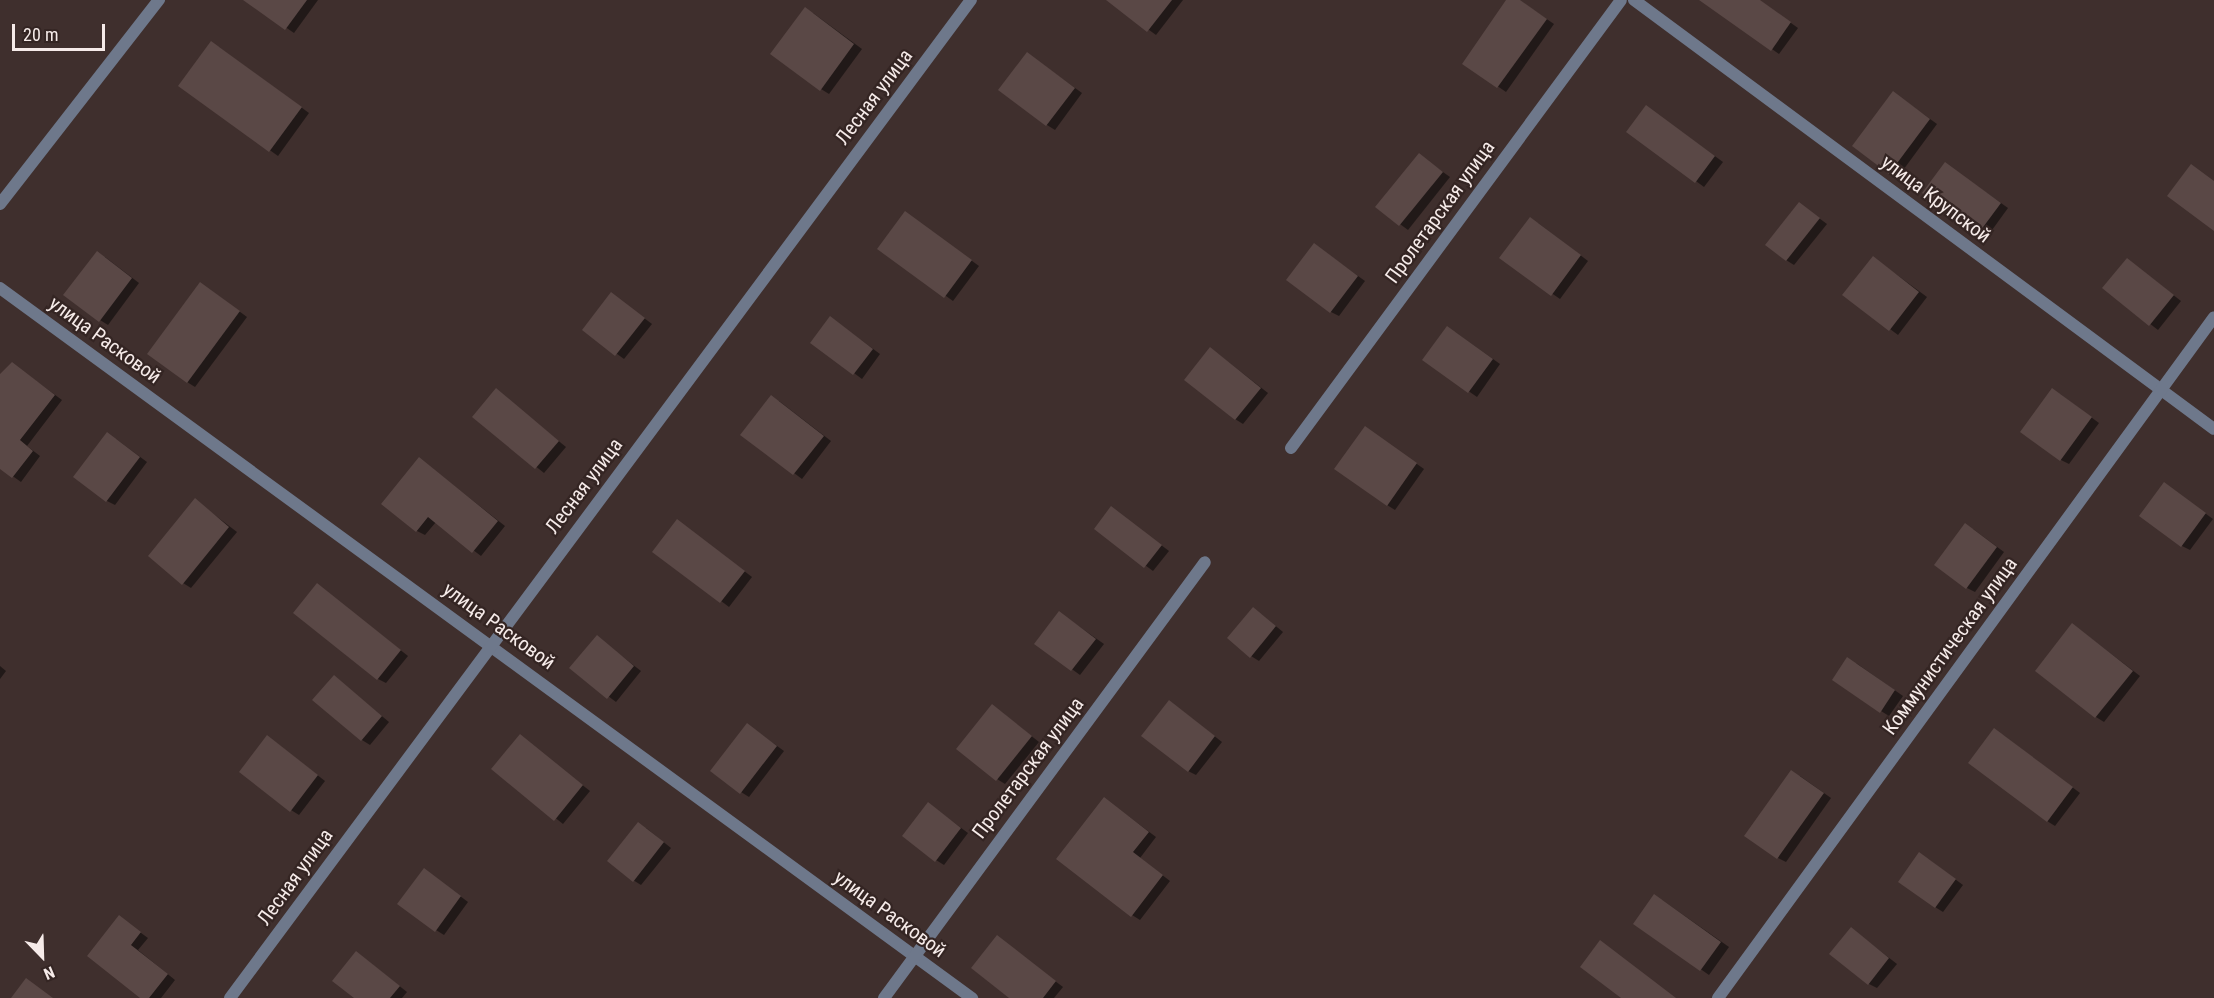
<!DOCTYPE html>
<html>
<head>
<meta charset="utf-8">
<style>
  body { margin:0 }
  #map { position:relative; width:2214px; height:998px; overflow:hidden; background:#3f2f2d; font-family:"Roboto Condensed",sans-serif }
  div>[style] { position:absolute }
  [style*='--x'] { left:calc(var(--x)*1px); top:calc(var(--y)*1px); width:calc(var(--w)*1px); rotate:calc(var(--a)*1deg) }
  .shadow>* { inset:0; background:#0007 }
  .building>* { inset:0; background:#5a4846 }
  .minor>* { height:12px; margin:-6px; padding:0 6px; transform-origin:6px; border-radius:6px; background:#6e788b }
  .tertiary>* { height:12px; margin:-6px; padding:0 6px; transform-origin:6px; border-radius:6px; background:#6e788b }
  span { translate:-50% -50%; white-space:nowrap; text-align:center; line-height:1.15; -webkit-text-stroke:4.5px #342523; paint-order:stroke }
  .street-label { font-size:20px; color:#f6ebe9 }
  .north { position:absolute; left:12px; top:926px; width:60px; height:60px; -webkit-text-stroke:4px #342523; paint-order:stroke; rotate:157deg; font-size:16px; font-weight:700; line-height:24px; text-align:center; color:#f6ebe9 }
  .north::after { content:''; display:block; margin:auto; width:21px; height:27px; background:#f6ebe9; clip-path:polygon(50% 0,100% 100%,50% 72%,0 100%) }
  .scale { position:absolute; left:12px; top:24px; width:93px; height:27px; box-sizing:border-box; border:3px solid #f6ebe9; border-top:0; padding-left:8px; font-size:18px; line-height:21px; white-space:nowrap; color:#f6ebe9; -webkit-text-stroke:4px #342523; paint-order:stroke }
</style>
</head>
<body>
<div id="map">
  <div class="shadow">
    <div style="clip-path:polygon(246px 0,318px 0,294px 33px)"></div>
    <div style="clip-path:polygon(1108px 0,1183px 0,1156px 35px)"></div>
    <div style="clip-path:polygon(1508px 0,1519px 0,1554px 24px,1506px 92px,1464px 63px)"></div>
    <div style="clip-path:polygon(1702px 0,1759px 0,1798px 28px,1779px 54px)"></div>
    <div style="clip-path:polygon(813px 13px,862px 49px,829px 94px,821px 89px)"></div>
    <div style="clip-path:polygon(219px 47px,309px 113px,278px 156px,180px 86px)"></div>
    <div style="clip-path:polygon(1028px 54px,1082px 93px,1055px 130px,1047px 125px)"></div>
    <div style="clip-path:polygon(1901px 98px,1937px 124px,1898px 177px,1854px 146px)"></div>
    <div style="clip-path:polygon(1654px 112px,1723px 162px,1704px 187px,1628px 131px)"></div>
    <div style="clip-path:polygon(1419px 155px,1450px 177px,1408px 230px,1377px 207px)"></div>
    <div style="clip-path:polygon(1953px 169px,2008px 208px,1987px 237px,1979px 233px)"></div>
    <div style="clip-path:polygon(1800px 204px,1827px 224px,1794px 265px,1786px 260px)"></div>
    <div style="clip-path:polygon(913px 218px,979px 266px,953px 301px,879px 248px)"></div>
    <div style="clip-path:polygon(1538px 223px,1588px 261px,1560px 299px,1501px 258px)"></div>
    <div style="clip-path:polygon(1322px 250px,1365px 281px,1339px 316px,1331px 312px)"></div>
    <div style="clip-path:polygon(105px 257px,139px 283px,108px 325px,100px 320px)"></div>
    <div style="clip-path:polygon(1874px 258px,1927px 297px,1898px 335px,1845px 295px)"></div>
    <div style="clip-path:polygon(2127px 259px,2181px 301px,2158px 330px,2104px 288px)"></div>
    <div style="clip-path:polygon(209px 289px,247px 317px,195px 387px,187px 382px)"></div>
    <div style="clip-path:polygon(612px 294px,652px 324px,624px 359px,584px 330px)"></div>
    <div style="clip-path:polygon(838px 323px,880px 354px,862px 379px,812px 342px)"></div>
    <div style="clip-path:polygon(1455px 332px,1500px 364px,1477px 397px,1424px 360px)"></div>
    <div style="clip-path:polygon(1218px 354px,1268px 393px,1243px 424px,1235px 419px)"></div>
    <div style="clip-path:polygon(13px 364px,62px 400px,27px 446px,40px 456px,21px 482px,0 467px,0 375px)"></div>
    <div style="clip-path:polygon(496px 390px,566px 447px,544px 473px,474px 417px)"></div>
    <div style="clip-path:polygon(2060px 394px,2099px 423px,2069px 464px,2061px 460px)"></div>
    <div style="clip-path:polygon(779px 401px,831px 441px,802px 479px,742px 434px)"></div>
    <div style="clip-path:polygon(1373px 433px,1424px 469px,1395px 510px,1387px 505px)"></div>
    <div style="clip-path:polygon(116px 439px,147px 462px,115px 505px,107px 501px)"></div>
    <div style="clip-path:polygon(420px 459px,505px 526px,481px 556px,436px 522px,425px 535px,417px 531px)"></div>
    <div style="clip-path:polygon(2172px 489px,2213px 519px,2190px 550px,2182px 546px)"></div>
    <div style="clip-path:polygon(195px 500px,237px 532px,191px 588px,183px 583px)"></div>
    <div style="clip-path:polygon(1112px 508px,1169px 551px,1153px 571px,1096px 529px)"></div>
    <div style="clip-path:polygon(685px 526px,752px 577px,729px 607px,655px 551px)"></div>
    <div style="clip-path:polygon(1973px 529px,2004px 552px,1975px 592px,1967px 588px)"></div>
    <div style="clip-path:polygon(318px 585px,408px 656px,386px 683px,378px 679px)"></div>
    <div style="clip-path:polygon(1060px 613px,1104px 644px,1080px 675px,1036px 643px)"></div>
    <div style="clip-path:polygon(1261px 614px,1283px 632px,1259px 661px,1251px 656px)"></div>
    <div style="clip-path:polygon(2080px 630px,2140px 676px,2104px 722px,2096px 717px)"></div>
    <div style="clip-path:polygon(597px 637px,641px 671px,616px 702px,571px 668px)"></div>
    <div style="clip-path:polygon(1856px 663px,1903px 696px,1889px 716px,1881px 711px)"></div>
    <div style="clip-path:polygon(0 666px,6px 671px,0 679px)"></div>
    <div style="clip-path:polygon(334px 676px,389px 722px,370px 745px,362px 740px)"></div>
    <div style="clip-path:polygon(1177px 707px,1222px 742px,1196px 775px,1188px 771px)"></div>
    <div style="clip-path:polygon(1000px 711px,1039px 742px,1005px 784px,997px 779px)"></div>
    <div style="clip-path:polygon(755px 730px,784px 751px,749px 797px,741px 792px)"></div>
    <div style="clip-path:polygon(2003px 735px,2080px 793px,2055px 826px,2047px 821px)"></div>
    <div style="clip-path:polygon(520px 736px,590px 791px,563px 824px,493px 768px)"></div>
    <div style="clip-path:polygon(275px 742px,325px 781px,299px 815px,291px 810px)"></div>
    <div style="clip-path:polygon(1800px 776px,1831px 798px,1786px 862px,1778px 858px)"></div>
    <div style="clip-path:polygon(929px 804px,968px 833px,944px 865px,936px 860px)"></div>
    <div style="clip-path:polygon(1112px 804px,1156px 837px,1140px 858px,1170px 881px,1140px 920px,1132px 915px)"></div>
    <div style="clip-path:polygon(646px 828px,671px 848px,641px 885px,633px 880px)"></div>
    <div style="clip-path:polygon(1928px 859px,1963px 885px,1943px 912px,1935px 907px)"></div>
    <div style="clip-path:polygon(432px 875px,468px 902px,444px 935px,436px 930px)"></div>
    <div style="clip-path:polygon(1662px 900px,1729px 947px,1709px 975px,1635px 923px)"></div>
    <div style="clip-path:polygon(119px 917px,148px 938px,138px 950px,175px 980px,161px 998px,142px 998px)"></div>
    <div style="clip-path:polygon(1852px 929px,1897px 964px,1877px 988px,1869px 984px)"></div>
    <div style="clip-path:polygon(997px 937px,1063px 987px,1054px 998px,1011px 998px)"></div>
    <div style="clip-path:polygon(364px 958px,407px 992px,402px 998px,356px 998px)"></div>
  </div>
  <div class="building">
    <div style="clip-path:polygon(243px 0,307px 0,285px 30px)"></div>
    <div style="clip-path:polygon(1106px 0,1172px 0,1147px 32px)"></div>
    <div style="clip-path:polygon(1506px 0,1520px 0,1547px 19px,1497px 88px,1462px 64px)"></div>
    <div style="clip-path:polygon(1699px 0,1760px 0,1791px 22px,1771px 51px)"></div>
    <div style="clip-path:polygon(805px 7px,854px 44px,820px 91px,770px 54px)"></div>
    <div style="clip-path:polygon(211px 41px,302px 107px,269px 152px,178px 86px)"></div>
    <div style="clip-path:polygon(1027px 52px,1075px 88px,1046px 126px,998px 90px)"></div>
    <div style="clip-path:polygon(1893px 91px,1930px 119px,1889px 174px,1852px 146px)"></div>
    <div style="clip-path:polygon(1646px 105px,1715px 156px,1695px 183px,1626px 132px)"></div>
    <div style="clip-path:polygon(1419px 153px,1443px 172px,1399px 226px,1375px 207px)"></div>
    <div style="clip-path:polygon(1945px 162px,2001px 203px,1978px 234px,1922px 193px)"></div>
    <div style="clip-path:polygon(2191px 164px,2214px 181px,2214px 231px,2167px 196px)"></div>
    <div style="clip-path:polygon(1799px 202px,1820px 218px,1786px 261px,1765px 245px)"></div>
    <div style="clip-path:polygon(905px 211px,972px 260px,944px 298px,877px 249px)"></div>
    <div style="clip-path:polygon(1530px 217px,1581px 255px,1551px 296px,1499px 258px)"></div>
    <div style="clip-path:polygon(1314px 243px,1358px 276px,1330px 313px,1286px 280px)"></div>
    <div style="clip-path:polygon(97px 251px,132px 278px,99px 322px,63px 295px)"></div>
    <div style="clip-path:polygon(1873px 256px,1919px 292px,1889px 331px,1842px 295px)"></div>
    <div style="clip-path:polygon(2127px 258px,2174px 295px,2149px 326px,2102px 288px)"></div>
    <div style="clip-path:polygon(200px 282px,240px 311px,187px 383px,147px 354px)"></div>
    <div style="clip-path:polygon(611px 292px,645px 318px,615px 356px,582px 330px)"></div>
    <div style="clip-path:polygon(830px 316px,873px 349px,853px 375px,810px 343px)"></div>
    <div style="clip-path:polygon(1447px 326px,1493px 359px,1468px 393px,1422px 360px)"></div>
    <div style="clip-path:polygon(1210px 347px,1261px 388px,1235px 420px,1184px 380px)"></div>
    <div style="clip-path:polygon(12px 362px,55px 395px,20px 440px,33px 451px,12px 478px,0 469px,0 374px)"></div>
    <div style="clip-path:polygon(496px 388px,559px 441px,535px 469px,472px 417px)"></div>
    <div style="clip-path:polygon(2052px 388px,2092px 417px,2060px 461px,2020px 432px)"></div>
    <div style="clip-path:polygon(771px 395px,824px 436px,793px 475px,740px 435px)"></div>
    <div style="clip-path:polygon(1365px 426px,1417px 463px,1387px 506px,1334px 469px)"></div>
    <div style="clip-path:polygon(107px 432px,140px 457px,106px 502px,73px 477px)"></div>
    <div style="clip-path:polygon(419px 457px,498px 521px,472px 553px,428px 517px,416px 532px,381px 504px)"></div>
    <div style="clip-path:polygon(2164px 482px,2206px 513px,2181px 547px,2139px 516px)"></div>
    <div style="clip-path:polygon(195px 498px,229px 527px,182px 585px,148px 556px)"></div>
    <div style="clip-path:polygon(1111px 506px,1162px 545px,1144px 568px,1094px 529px)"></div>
    <div style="clip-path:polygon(677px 519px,745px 571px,720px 603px,652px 552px)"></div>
    <div style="clip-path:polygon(1965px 523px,1997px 547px,1966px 589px,1934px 565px)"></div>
    <div style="clip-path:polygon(317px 583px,401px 650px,377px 680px,293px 613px)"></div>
    <div style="clip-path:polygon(1253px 607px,1276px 626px,1250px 658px,1227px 638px)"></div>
    <div style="clip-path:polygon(1059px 611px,1096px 639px,1071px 671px,1034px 644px)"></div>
    <div style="clip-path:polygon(2072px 623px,2133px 671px,2095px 718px,2035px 671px)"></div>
    <div style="clip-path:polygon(597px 635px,634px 666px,607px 699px,569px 668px)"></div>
    <div style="clip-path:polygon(1847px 657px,1895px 690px,1880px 713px,1832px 680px)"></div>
    <div style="clip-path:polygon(334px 675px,382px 716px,361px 741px,312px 700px)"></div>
    <div style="clip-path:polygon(1169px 700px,1215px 736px,1188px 772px,1141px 736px)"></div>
    <div style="clip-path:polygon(992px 704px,1032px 736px,996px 781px,956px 749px)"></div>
    <div style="clip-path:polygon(747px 723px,777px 746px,740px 794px,710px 771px)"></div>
    <div style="clip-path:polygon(1994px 728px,2073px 787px,2047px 822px,1968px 763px)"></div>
    <div style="clip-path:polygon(520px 734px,583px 785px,554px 821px,491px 769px)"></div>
    <div style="clip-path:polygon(267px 735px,318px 775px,290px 812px,239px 772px)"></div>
    <div style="clip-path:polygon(1791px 770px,1824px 793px,1777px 859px,1744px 836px)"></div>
    <div style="clip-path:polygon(1104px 797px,1149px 832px,1133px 852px,1163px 875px,1131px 917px,1056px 859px)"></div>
    <div style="clip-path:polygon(928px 802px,961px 828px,935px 862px,902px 836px)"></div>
    <div style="clip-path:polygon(638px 822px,664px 842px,633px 882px,607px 861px)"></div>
    <div style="clip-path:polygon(1919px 852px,1956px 879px,1935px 908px,1898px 882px)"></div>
    <div style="clip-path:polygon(424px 868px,461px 896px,435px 932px,397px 904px)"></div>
    <div style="clip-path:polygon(1654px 894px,1721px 942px,1700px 971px,1633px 924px)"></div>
    <div style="clip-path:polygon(119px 915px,141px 932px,131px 945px,168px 974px,149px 998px,140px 998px,87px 956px)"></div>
    <div style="clip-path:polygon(1851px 927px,1889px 958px,1868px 985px,1829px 954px)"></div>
    <div style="clip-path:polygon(997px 935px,1056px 981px,1043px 998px,1009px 998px,971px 968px)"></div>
    <div style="clip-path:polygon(1600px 940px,1676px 998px,1621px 998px,1580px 967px)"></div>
    <div style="clip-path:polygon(356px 951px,400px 986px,390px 998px,354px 998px,332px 981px)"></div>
    <div style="clip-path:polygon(26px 978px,53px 998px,11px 998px)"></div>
  </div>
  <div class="minor">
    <div style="--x:0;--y:204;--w:259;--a:-52.1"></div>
    <div style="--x:0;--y:288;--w:1204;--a:36.15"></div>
    <div style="--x:2160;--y:389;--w:67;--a:36.5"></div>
    <div style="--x:1291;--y:448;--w:556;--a:-53.62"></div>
    <div style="--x:230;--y:998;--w:1243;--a:-53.41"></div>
    <div style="--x:884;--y:998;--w:541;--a:-53.64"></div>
  </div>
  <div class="tertiary">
    <div style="--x:1634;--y:0;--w:654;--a:36.48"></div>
    <div style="--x:1718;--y:998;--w:842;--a:-53.93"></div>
  </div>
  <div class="street-label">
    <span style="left:874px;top:97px;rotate:-53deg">Лесная улица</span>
    <span style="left:1936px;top:199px;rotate:37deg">улица Крупской</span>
    <span style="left:1440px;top:212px;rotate:-54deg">Пролетарская улица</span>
    <span style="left:105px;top:340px;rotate:36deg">улица Расковой</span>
    <span style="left:584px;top:486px;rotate:-53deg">Лесная улица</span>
    <span style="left:499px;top:626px;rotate:36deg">улица Расковой</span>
    <span style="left:1950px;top:646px;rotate:-54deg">Коммунистическая улица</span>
    <span style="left:1028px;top:768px;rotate:-53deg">Пролетарская улица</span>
    <span style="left:295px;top:877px;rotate:-54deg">Лесная улица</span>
    <span style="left:890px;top:914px;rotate:36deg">улица Расковой</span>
  </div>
  <div class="north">N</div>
  <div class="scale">20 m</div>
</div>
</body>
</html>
